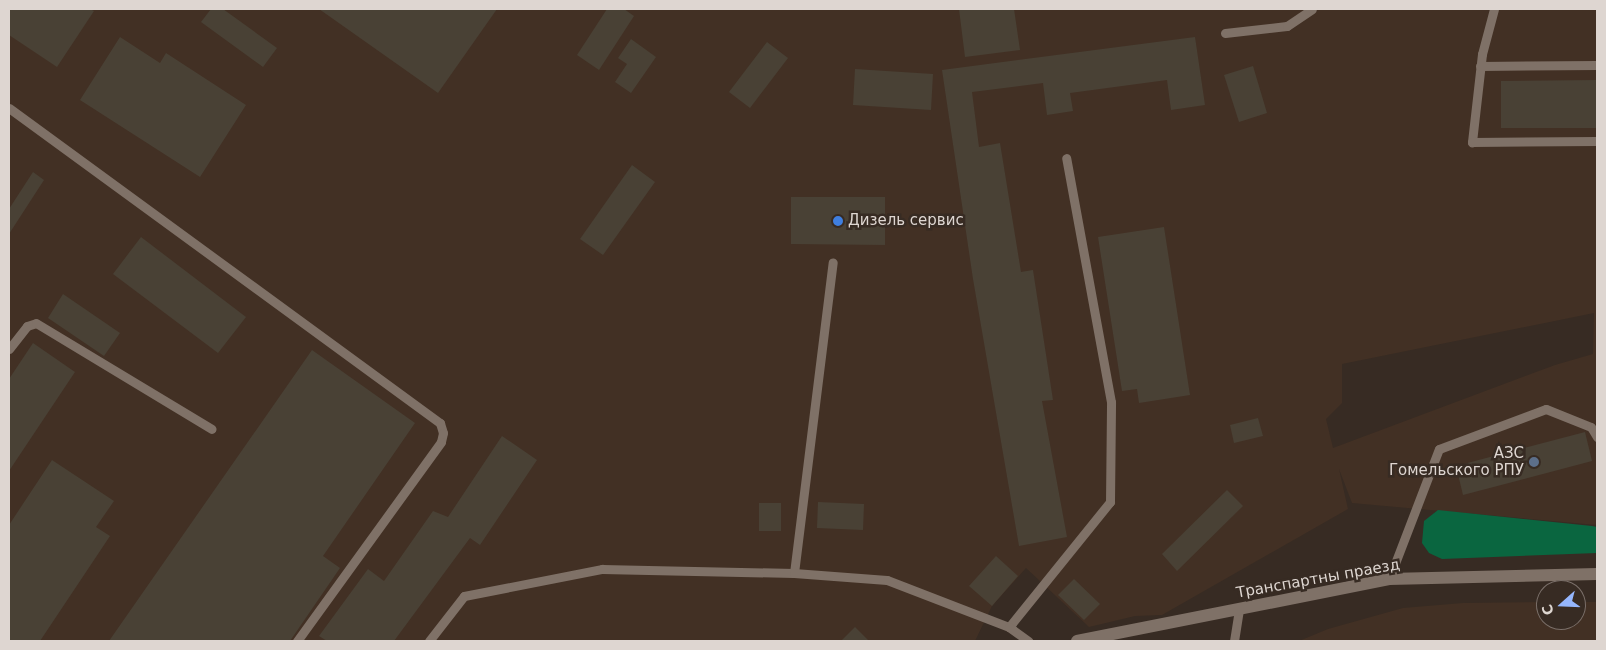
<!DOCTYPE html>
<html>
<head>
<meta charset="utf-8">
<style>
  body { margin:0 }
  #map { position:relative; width:1606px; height:650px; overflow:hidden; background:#372b23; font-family:"DejaVu Sans",sans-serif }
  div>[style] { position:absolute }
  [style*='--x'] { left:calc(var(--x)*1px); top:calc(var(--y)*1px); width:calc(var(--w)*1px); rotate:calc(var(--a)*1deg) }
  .built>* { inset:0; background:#423024 }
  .green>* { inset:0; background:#0a6640 }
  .building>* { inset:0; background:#494135 }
  .lane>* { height:9px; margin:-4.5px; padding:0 4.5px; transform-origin:4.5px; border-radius:4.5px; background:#7f7167 }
  .street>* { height:12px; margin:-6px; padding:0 6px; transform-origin:6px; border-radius:6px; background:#7f7167 }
  .dots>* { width:14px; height:14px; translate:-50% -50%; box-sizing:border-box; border:2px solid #372b23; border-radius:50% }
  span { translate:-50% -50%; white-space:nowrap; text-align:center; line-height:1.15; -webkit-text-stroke:5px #372b23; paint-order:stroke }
  .poi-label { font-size:15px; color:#ded6d1 }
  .left { translate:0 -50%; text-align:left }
  .right { translate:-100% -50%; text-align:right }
  .street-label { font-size:15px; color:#ded6d1 }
  .frame { position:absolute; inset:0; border:10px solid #ded6d1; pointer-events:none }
  .north { position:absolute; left:1536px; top:580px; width:50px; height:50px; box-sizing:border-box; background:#372b23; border:1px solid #7a6f69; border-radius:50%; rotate:250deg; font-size:14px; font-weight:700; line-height:20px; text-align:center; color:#ded6d1 }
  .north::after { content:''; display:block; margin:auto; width:18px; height:22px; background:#95b6fd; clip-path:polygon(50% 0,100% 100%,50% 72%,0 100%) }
</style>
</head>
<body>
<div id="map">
  <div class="built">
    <div style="clip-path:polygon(evenodd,9px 9px,1597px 9px,1597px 525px,1352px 503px,1339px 469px,1348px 509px,1162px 615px,1135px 616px,1089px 627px,1026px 568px,992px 606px,975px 641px,9px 641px,9px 9px,1594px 313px,1593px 354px,1555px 365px,1333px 448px,1326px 419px,1342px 403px,1342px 364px,1594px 313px)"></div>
    <div style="clip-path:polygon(1546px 602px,1546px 620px,1576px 620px,1576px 602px,1597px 602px,1597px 641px,1299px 641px,1328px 629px,1403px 608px,1463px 603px)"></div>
  </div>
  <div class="green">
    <div style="clip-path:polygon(1438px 510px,1592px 526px,1597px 527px,1597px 553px,1442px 559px,1429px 553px,1422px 543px,1424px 521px)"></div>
  </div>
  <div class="building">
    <div style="clip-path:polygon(9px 9px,90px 9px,94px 11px,57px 67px,9px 35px)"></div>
    <div style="clip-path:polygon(211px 9px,223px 9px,277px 48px,263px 67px,201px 22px)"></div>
    <div style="clip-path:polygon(319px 9px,497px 9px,438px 93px)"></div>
    <div style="clip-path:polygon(607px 9px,624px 9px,634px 16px,599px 70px,577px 55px)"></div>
    <div style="clip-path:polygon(959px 9px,1014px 9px,1020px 50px,965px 57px)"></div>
    <div style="clip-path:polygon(120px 37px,160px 63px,166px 53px,246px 105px,200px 177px,80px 100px)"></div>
    <div style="clip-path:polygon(1195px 37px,1205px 105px,1171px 110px,1167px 80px,1070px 93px,1073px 111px,1047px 115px,1043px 83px,972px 92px,979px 147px,1000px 143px,1021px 272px,1033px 270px,1053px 400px,1042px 401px,1067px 537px,1019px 546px,973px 279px,942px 70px)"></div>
    <div style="clip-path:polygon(631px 39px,656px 57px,631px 93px,615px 82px,627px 64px,618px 58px)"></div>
    <div style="clip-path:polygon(767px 42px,788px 58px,750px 108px,729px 92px)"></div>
    <div style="clip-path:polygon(1253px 66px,1267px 113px,1239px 122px,1224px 75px)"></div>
    <div style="clip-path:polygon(855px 69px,933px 74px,931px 110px,853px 105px)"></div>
    <div style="clip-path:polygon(1597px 80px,1597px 128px,1501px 128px,1501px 81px)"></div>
    <div style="clip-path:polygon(632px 165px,655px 182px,603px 255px,580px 239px)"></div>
    <div style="clip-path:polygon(33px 172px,44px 180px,9px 234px,9px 209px)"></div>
    <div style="clip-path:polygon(791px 197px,885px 197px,885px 245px,791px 244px)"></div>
    <div style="clip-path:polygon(1164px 227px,1190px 395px,1139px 403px,1137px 389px,1122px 391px,1098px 237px)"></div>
    <div style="clip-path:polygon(141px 237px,246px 317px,218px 353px,113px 274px)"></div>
    <div style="clip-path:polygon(63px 294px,120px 333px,104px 356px,48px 318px)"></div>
    <div style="clip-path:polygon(33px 343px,75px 372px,9px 471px,9px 379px)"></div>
    <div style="clip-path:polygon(312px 350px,415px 423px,323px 556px,340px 568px,290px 641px,109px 641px)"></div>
    <div style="clip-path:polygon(1258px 418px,1263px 436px,1234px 443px,1230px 425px)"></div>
    <div style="clip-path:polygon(1585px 432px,1592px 461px,1463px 495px,1456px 466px)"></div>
    <div style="clip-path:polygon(502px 436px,537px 460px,480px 545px,470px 538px,394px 641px,327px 641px,319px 636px,368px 569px,384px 581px,433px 511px,448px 517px)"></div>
    <div style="clip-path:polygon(52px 460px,114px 501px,96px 527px,110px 536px,40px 641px,9px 641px,9px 525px)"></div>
    <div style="clip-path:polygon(1227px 490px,1243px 506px,1177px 571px,1162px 554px)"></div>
    <div style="clip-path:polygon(818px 502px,864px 504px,863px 530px,817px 528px)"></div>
    <div style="clip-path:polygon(759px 503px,781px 503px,781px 531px,759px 531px)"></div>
    <div style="clip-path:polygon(996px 556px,1018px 576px,992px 606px,969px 586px)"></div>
    <div style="clip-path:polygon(1074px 579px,1100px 604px,1084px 620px,1058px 595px)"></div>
    <div style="clip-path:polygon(855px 627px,869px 641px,841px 641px)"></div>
  </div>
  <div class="lane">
    <div style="--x:1494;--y:9;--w:47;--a:104.9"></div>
    <div style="--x:1482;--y:54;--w:89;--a:96.5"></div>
    <div style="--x:1472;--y:142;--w:125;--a:-0.5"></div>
    <div style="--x:1225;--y:33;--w:62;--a:-6.4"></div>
    <div style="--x:1287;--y:26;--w:30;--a:-34"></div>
    <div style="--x:1480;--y:66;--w:117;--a:-0.5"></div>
    <div style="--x:9;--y:108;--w:534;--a:36.16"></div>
    <div style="--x:440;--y:423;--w:10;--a:73"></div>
    <div style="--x:443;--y:433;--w:9;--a:103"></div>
    <div style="--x:441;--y:442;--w:246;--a:125.9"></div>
    <div style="--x:9;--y:349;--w:29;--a:-52"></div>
    <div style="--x:27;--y:326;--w:9;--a:-18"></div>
    <div style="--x:36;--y:323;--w:205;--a:31.1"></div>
    <div style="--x:794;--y:573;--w:313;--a:-82.9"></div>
    <div style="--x:1389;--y:579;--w:139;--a:-69"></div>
    <div style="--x:1439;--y:449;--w:114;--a:-20.5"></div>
    <div style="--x:1546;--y:409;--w:48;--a:21.8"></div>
    <div style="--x:1591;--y:427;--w:12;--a:59"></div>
    <div style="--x:1009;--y:627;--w:161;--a:-51.1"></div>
    <div style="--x:1110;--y:502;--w:100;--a:-89.4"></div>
    <div style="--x:1111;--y:402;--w:248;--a:-100.4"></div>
    <div style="--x:429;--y:641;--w:57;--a:-52.1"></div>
    <div style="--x:464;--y:596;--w:141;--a:-11.1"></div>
    <div style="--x:602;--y:569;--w:192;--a:1.2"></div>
    <div style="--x:794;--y:573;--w:93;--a:4.3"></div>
    <div style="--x:887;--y:580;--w:131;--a:21.1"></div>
    <div style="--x:1009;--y:627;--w:24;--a:36"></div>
    <div style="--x:1234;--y:641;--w:32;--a:-81"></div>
  </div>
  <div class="street">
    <div style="--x:1077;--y:641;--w:318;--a:-11.2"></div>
    <div style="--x:1389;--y:579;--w:208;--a:-1.4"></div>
  </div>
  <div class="dots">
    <div style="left:838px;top:221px;background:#3f7fe0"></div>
    <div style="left:1534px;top:462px;background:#5c6f8a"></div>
  </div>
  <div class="poi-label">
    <span class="left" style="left:848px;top:221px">Дизель сервис</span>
    <span class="right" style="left:1524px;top:462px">АЗС<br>Гомельского РПУ</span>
  </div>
  <div class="street-label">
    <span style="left:1318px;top:579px;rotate:-10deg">Транспартны праезд</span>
  </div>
  <div class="frame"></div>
  <div class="north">С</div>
</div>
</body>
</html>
